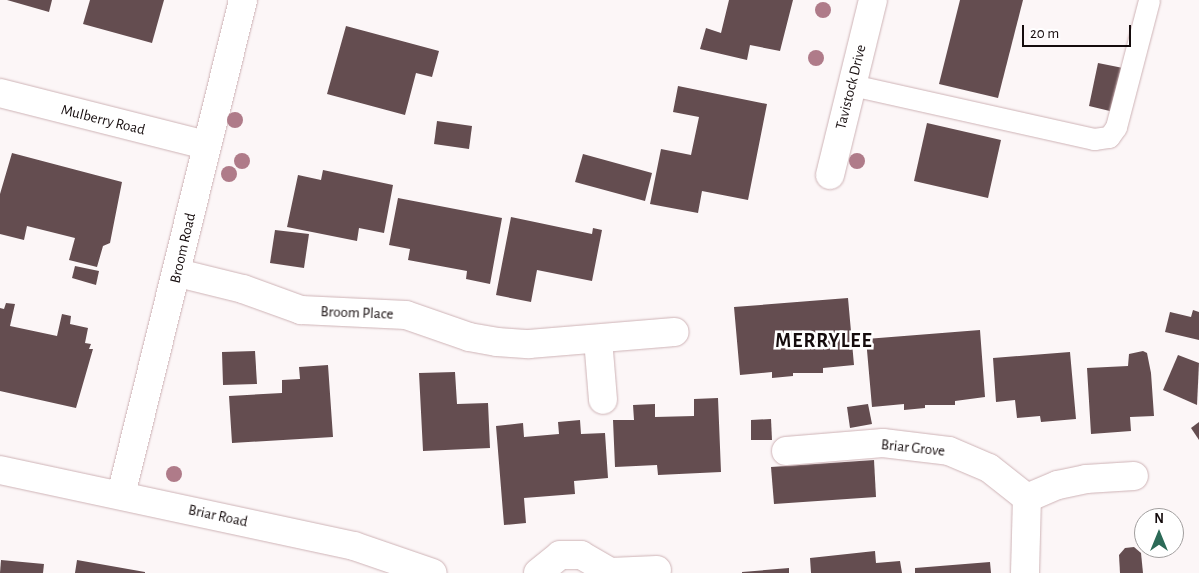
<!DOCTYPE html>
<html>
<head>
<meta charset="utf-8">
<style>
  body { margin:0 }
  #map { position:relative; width:1199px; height:573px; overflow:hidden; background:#fcf6f7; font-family:"Alegreya Sans",sans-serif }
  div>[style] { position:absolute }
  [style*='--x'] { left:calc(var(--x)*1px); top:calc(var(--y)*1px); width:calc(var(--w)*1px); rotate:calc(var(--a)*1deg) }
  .building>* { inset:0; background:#644d50 }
  .roads { filter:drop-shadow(0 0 1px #ceb3b6) drop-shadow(0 0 1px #ceb3b6) }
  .lane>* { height:21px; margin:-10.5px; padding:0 10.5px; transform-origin:10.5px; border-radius:10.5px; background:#fff }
  .street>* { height:28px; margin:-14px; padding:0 14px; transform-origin:14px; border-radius:14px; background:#fff }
  .trees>* { width:16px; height:16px; margin:-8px; border-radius:50%; background:#af7b89 }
  span { translate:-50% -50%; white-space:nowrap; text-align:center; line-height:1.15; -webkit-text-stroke:5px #fff; paint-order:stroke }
  .street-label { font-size:15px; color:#150c0d }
  .district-label { font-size:20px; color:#150c0d; font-weight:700; letter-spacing:1px }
  .north { position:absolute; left:1134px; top:508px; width:50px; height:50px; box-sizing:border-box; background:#fff; border:1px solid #a19e9e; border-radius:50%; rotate:0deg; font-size:14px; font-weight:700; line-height:20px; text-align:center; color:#150c0d }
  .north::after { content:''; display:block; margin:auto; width:18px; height:22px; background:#2c6a57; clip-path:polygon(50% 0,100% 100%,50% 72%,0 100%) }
  .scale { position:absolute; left:1022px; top:25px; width:109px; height:22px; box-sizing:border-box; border:2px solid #150c0d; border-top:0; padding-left:6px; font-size:15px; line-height:18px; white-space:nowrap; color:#150c0d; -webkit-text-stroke:4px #fff; paint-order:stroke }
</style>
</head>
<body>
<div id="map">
  <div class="building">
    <div style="clip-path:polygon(7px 0,52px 0,49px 12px)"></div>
    <div style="clip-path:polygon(90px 0,164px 0,152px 43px,83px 24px)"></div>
    <div style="clip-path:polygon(729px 0,793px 0,780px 51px,750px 45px,747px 60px,700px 49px,706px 28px,721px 33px)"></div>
    <div style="clip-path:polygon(960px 0,1023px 0,998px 98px,939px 84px)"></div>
    <div style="clip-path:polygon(346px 26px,439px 51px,432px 77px,416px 73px,405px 115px,327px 94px)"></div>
    <div style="clip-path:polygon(1098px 63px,1123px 68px,1114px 112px,1089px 106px)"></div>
    <div style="clip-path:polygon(678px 86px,767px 104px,748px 200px,702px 191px,698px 213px,650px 204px,661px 149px,691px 155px,699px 117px,673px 112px)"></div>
    <div style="clip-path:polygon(437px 121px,472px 126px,469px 149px,434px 144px)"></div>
    <div style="clip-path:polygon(927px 123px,1001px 140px,988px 198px,914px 181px)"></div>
    <div style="clip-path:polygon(12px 153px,122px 182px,110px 243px,103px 246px,97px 267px,69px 260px,75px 238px,27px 226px,24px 240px,0 234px,0 194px)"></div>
    <div style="clip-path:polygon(583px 154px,652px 173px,645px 201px,575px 182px)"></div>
    <div style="clip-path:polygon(323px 170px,393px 185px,384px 233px,359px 228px,357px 241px,287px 227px,298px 175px,321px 180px)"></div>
    <div style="clip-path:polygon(398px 198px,502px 218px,490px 284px,466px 279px,467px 271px,408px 260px,410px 249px,389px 245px)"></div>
    <div style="clip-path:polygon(511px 217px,592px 234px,593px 228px,602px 230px,592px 281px,537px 270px,531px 302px,496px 295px)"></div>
    <div style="clip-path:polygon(275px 230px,309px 234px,304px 268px,270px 263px)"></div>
    <div style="clip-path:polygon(75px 266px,99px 271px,96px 285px,72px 278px)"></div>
    <div style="clip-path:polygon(848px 298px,854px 365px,823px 368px,823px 373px,793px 373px,793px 376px,772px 378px,772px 372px,740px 375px,734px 307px)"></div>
    <div style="clip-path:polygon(6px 303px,15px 304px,10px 326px,57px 336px,62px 314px,71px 316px,70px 324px,88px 328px,85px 343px,91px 344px,89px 349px,93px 349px,76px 408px,0 391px,0 308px,4px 309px)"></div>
    <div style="clip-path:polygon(1193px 310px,1199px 312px,1199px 340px,1165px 332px,1170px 312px,1191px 317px)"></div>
    <div style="clip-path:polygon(980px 330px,985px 397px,955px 401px,955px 405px,925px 405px,925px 408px,904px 410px,904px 404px,872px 407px,866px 339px)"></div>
    <div style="clip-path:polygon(255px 351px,257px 384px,223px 385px,222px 352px)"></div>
    <div style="clip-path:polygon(1143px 351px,1147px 353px,1151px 373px,1154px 416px,1130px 417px,1131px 431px,1091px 434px,1087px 368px,1128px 366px,1129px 354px)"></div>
    <div style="clip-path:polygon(1070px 352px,1076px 419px,1041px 422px,1040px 416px,1017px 418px,1015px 400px,996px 402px,993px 358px)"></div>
    <div style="clip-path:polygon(1178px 355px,1199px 363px,1197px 405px,1163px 390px)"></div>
    <div style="clip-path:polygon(328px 365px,333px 437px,232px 443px,229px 396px,282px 393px,282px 380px,300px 379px,299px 367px)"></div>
    <div style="clip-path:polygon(455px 372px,457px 404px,488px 403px,490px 448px,423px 451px,419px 373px)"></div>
    <div style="clip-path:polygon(718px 398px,721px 472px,658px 475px,657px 465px,615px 467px,613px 420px,634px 420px,633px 405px,655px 404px,655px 417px,694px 416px,694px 399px)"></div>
    <div style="clip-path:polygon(868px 404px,872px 424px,850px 428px,847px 407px)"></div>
    <div style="clip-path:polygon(771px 419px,772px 440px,751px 440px,751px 420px)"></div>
    <div style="clip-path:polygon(580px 420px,581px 434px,605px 433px,608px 478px,574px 481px,575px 494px,524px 498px,526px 523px,504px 525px,496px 426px,523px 423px,524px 437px,559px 434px,558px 422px)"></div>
    <div style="clip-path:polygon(1199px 422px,1199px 440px,1191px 428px)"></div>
    <div style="clip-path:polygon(874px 460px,876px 497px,774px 504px,771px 467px)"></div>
    <div style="clip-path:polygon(1134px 547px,1141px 553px,1143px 573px,1120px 573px,1119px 555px,1125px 548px)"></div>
    <div style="clip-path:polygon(875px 551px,876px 563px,900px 561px,902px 573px,811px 573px,810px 558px)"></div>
    <div style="clip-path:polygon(1px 560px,44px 564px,43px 573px,0 573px)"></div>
    <div style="clip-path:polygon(77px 560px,145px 572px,145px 573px,75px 573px)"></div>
    <div style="clip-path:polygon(990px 562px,991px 573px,915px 573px,915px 568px)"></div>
    <div style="clip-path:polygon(789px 568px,789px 573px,742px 573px,742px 572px)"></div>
  </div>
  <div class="roads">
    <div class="lane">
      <div style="--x:852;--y:85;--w:248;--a:12.6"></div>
      <div style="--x:1094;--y:139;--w:15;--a:-8"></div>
      <div style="--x:1109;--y:137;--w:12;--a:-55"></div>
      <div style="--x:1116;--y:127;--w:131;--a:-75.4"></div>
    </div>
    <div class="street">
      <div style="--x:0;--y:93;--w:212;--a:14.2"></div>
      <div style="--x:830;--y:175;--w:180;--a:-76.2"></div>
      <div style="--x:178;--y:273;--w:67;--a:13.8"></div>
      <div style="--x:243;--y:289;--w:62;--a:19.9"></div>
      <div style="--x:301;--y:310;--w:105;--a:2.7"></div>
      <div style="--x:406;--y:315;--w:67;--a:19.2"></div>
      <div style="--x:469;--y:337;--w:28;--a:10"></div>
      <div style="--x:497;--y:342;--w:32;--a:4"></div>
      <div style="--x:529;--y:344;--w:146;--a:-4.7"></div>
      <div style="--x:598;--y:339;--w:61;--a:85.3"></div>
      <div style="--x:786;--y:451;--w:97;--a:-4.7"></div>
      <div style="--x:883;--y:443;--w:66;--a:6.9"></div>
      <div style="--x:949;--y:451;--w:43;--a:23"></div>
      <div style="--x:989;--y:468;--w:48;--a:38.3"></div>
      <div style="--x:1027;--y:498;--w:34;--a:-23"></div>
      <div style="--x:1058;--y:485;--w:29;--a:-12"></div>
      <div style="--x:1086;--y:479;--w:48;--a:-3.6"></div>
      <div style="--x:0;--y:470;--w:362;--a:12.1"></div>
      <div style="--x:354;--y:546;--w:83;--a:18.9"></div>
      <div style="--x:121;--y:495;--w:510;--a:-76.15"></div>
      <div style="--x:538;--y:573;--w:28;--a:-39"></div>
      <div style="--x:560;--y:555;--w:21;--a:0"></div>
      <div style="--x:581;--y:555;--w:34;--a:30"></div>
      <div style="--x:611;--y:572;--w:46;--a:-2.5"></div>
      <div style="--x:1025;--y:573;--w:75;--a:-88.5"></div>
    </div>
  </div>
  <div class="trees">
    <div style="left:823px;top:10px"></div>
    <div style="left:816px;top:58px"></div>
    <div style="left:235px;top:120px"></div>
    <div style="left:242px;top:161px"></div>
    <div style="left:857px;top:161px"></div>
    <div style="left:229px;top:174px"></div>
    <div style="left:174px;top:474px"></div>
  </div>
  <div class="street-label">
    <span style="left:851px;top:87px;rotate:-76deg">Tavistock Drive</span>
    <span style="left:103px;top:120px;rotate:14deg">Mulberry Road</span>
    <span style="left:183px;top:248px;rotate:-77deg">Broom Road</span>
    <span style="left:357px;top:313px;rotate:2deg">Broom Place</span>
    <span style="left:913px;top:448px;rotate:6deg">Briar Grove</span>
    <span style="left:218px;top:516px;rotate:12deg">Briar Road</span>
  </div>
  <div class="district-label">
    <span style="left:824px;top:341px">MERRYLEE</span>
  </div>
  <div class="north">N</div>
  <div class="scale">20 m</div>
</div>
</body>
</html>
